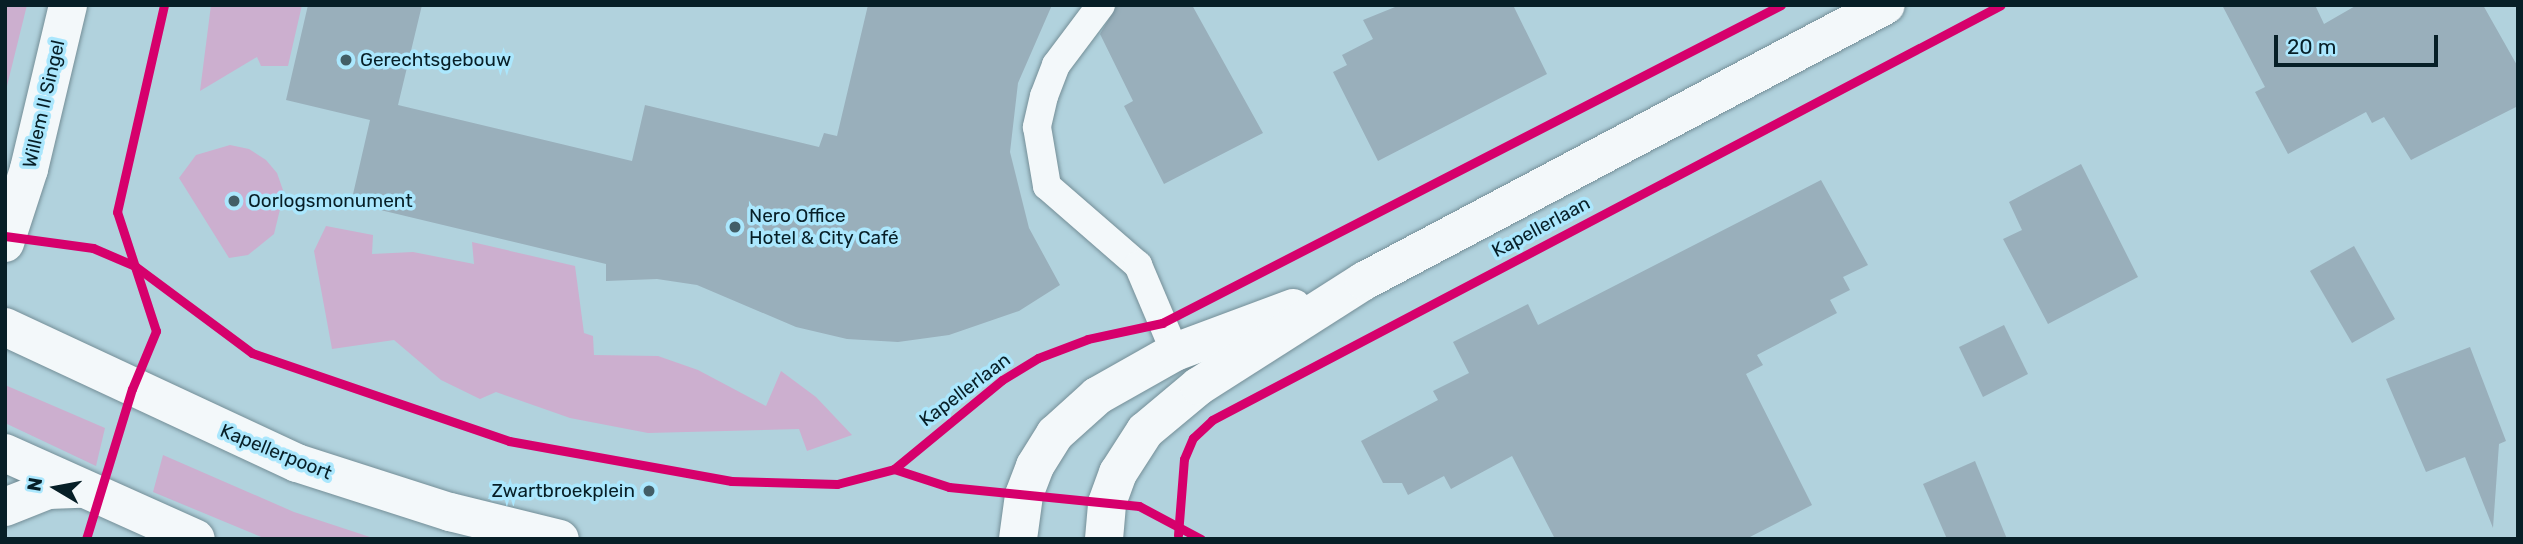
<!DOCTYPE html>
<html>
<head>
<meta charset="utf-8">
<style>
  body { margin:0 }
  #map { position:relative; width:2523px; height:544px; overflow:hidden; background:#b1d2dd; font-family:Rubik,sans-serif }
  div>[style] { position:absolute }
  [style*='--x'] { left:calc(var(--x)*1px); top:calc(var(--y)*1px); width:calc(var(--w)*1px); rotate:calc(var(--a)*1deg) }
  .green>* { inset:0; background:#ccafcf }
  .building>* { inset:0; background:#99afbb }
  .roads { filter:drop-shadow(0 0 2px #748e97) drop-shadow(0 0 2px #748e97) }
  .service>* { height:28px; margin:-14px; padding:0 14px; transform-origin:14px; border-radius:14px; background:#f3f8fa }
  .tertiary>* { height:38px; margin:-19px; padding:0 19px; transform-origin:19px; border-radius:19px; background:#f3f8fa }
  .secondary>* { height:38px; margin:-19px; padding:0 19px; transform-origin:19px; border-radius:19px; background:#f3f8fa }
  .cycleway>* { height:9px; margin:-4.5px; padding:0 4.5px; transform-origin:4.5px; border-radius:4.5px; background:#d6006c }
  .dots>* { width:19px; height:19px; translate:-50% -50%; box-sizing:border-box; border:4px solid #abe7fd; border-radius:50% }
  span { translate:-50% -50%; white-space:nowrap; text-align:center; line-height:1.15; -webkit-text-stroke:7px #abe7fd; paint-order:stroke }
  .poi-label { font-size:19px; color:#071f27 }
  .left { translate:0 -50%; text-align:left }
  .right { translate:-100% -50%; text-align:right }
  .street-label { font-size:19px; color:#071f27 }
  .frame { position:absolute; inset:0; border:7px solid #071f27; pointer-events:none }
  .north { position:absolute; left:21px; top:453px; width:70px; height:70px; -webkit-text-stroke:5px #abe7fd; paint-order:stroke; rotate:280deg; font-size:19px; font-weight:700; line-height:28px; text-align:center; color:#071f27 }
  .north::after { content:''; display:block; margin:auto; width:24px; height:32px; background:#071f27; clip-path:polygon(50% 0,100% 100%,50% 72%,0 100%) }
  .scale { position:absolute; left:2274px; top:35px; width:164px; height:32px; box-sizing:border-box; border:4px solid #071f27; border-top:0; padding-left:9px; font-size:21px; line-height:24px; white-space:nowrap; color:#071f27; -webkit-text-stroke:5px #abe7fd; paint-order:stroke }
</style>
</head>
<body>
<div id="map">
  <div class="green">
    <div style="clip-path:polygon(5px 5px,27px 5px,5px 94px)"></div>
    <div style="clip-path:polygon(211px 5px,302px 5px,288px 66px,261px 66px,257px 57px,200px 91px)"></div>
    <div style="clip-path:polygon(230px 145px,249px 149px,266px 160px,277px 173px,284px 193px,274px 234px,248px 255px,229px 258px,179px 178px,196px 155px)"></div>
    <div style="clip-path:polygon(326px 226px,373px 235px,372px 254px,413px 252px,474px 264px,472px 242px,575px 266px,584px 333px,593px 336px,594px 355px,658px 356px,698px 370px,766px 406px,781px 371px,816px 397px,852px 435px,807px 451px,799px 429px,648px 433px,570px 418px,496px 392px,480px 399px,441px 380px,394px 340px,332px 349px,314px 251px)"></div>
    <div style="clip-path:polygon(5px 385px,105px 428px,96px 466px,5px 423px)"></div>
    <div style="clip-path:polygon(163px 455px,294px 512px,376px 539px,266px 539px,153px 492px)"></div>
  </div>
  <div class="building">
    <div style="clip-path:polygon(308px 5px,422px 5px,398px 105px,632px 161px,645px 105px,819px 147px,824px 133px,837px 136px,868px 5px,1052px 5px,1018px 83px,1010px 152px,1029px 228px,1060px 285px,1019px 311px,949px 335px,898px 342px,847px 339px,796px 327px,697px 285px,657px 279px,606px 281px,606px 264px,351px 203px,370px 120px,286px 100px)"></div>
    <div style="clip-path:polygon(1117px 5px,1192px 5px,1263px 133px,1164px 184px,1124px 106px,1133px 101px,1100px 34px)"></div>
    <div style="clip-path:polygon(1400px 5px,1513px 5px,1547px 74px,1378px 161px,1333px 72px,1347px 65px,1342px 55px,1373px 39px,1363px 20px)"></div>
    <div style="clip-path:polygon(2222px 5px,2315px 5px,2324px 24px,2357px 5px,2483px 5px,2518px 67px,2518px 106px,2411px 160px,2384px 117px,2372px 123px,2366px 112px,2288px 154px,2255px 92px,2265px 87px)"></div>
    <div style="clip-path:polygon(2081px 164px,2138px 277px,2048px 324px,2003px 239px,2022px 230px,2009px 202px)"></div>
    <div style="clip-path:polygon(1821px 180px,1868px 265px,1843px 277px,1850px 290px,1830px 300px,1837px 313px,1757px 355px,1763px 365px,1746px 374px,1812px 505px,1746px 539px,1555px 539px,1512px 456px,1451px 489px,1444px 476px,1408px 495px,1402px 483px,1383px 483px,1361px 441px,1438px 400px,1433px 391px,1469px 373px,1453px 342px,1528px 304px,1538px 325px)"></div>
    <div style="clip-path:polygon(2354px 246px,2395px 319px,2352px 343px,2310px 271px)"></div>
    <div style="clip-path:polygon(2004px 325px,2028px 374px,1983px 397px,1959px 347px)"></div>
    <div style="clip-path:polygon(2470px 347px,2506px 441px,2499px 444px,2493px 528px,2465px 457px,2426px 472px,2386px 379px)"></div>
    <div style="clip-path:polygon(1975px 461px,2007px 539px,1947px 539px,1923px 484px)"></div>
  </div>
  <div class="roads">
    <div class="service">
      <div style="--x:1101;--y:5;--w:75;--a:126.9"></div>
      <div style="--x:1056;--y:65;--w:33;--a:111"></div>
      <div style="--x:1044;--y:96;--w:32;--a:103"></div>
      <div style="--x:1037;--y:127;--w:60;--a:80.4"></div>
      <div style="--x:1047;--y:186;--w:121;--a:41"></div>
      <div style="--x:1138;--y:265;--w:95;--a:67"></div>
    </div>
    <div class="tertiary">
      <div style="--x:1018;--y:539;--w:44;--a:-82.2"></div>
      <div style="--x:1024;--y:495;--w:31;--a:-69"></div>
      <div style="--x:1035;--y:466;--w:38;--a:-58"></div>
      <div style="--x:1055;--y:434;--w:57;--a:-42.1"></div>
      <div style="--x:1097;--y:396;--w:90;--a:-29.4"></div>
      <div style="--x:1175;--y:352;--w:126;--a:-20.4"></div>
      <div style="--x:1104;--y:539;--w:36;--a:-85"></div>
      <div style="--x:1107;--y:503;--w:32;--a:-70"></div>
      <div style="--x:1118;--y:473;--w:50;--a:-57.3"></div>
      <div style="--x:1145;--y:431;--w:70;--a:-39.8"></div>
      <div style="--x:1199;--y:386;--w:196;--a:-32.5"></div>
      <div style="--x:1364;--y:281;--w:590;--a:-27.87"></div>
    </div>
    <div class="secondary">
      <div style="--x:5;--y:243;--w:78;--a:-72"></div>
      <div style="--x:29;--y:169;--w:169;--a:-76.6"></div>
      <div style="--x:5;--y:327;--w:322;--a:25"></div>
      <div style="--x:297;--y:463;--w:161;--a:17.8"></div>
      <div style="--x:450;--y:512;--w:113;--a:13.8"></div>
      <div style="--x:5;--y:453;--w:209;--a:24.2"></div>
      <div style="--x:5;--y:507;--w:46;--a:-21.6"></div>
      <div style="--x:48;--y:490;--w:33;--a:-2"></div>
    </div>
  </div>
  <div class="cycleway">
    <div style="--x:5;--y:236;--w:89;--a:7.8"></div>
    <div style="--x:93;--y:248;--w:46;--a:23.2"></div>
    <div style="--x:135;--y:266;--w:146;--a:36.6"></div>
    <div style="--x:252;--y:353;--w:272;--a:18.9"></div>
    <div style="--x:509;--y:441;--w:226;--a:10.2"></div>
    <div style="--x:731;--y:481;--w:106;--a:1.6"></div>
    <div style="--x:837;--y:484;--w:59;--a:-14.7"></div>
    <div style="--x:894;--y:469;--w:58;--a:18.1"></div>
    <div style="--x:949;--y:487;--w:191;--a:5.7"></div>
    <div style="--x:1139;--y:506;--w:70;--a:28"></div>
    <div style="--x:894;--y:469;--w:140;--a:-39.5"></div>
    <div style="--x:1002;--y:380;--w:42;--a:-31.4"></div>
    <div style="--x:1038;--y:358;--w:53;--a:-20.8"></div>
    <div style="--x:1088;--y:339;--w:76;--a:-12.2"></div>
    <div style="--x:1162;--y:323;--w:696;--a:-27.19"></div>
    <div style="--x:1178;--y:535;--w:76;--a:-85.5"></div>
    <div style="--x:1184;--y:459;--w:23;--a:-67"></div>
    <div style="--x:1193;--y:438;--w:26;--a:-43"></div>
    <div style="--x:1212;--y:420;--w:891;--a:-27.74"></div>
    <div style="--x:86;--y:539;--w:157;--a:-73"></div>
    <div style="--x:132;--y:389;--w:63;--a:-67.5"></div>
    <div style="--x:156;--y:331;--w:125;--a:-108.1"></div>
    <div style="--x:117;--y:212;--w:212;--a:-77.2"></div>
  </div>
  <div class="dots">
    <div style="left:346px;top:60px;background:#425e67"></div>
    <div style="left:234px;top:201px;background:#425e67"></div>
    <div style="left:735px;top:227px;background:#425e67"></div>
    <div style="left:649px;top:491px;background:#425e67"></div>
  </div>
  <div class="poi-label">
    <span class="left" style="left:360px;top:60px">Gerechtsgebouw</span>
    <span class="left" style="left:248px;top:201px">Oorlogsmonument</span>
    <span class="left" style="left:749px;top:227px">Nero Office<br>Hotel &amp; City Café</span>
    <span class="right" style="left:635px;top:491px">Zwartbroekplein</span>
  </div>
  <div class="street-label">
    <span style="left:44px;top:104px;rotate:-77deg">Willem II Singel</span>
    <span style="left:1541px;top:227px;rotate:-28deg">Kapellerlaan</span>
    <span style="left:965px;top:390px;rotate:-37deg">Kapellerlaan</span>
    <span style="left:276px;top:452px;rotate:22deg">Kapellerpoort</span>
  </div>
  <div class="frame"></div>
  <div class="north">N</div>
  <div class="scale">20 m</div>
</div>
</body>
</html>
